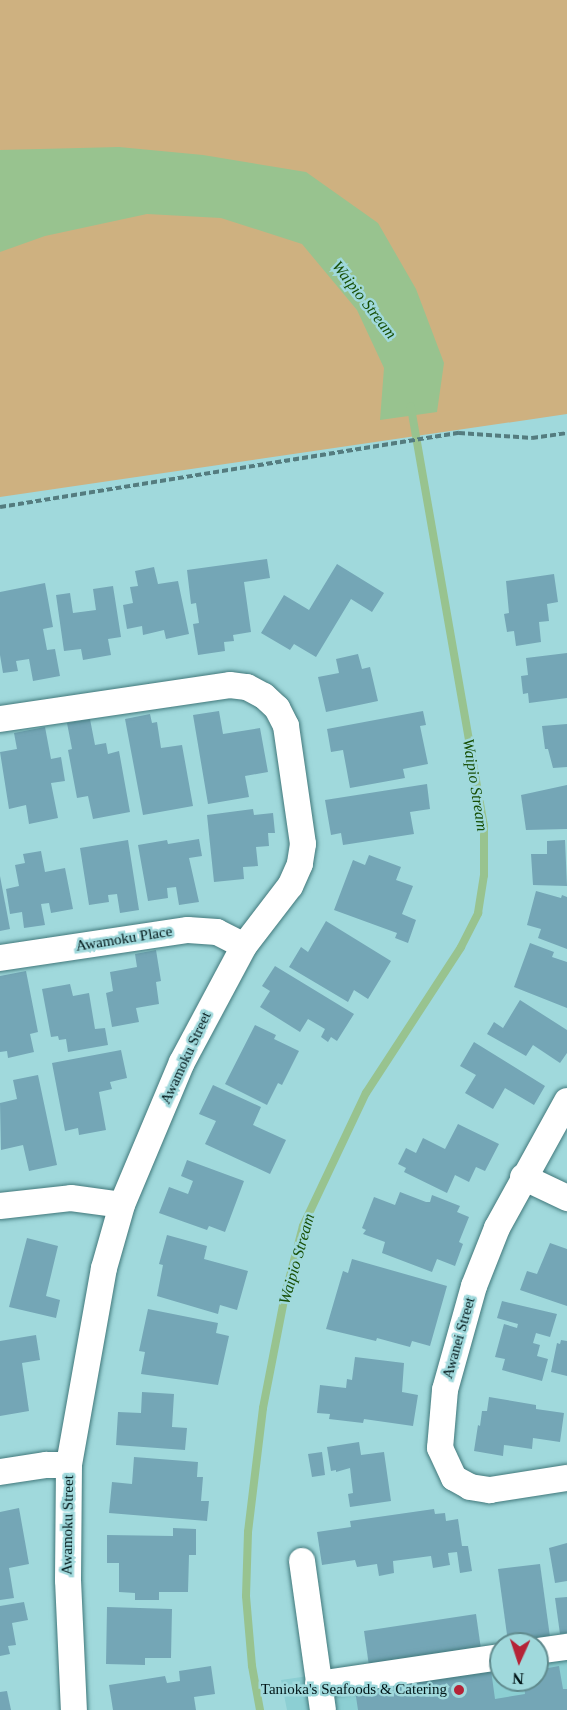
<!DOCTYPE html>
<html>
<head>
<meta charset="utf-8">
<style>
  body { margin:0 }
  #map { position:relative; width:567px; height:1710px; overflow:hidden; background:#a0d9dc; font-family:"Times New Roman",serif }
  div>[style] { position:absolute }
  [style*='--x'] { left:calc(var(--x)*1px); top:calc(var(--y)*1px); width:calc(var(--w)*1px); rotate:calc(var(--a)*1deg) }
  .built>* { inset:0; background:#8ccfd3 }
  .green>* { inset:0; background:#ceb180 }
  .water>* { inset:0; background:#98c38f }
  .stream>* { height:8px; margin:-4px; padding:0 4px; transform-origin:4px; border-radius:4px; background:#98c38f }
  .building>* { inset:0; background:#74a6b6 }
  .path>* { height:4px; margin-top:-2px; transform-origin:0; background:repeating-linear-gradient(90deg,#547c7f 0 6px,transparent 0 9px) }
  .roads { filter:drop-shadow(0 0 2px #41787b) drop-shadow(0 0 2px #41787b) }
  .minor>* { height:26px; margin:-13px; padding:0 13px; transform-origin:13px; border-radius:13px; background:#fff }
  .dots>* { width:16px; height:16px; translate:-50% -50%; box-sizing:border-box; border:3px solid #a0d9dc; border-radius:50% }
  span { translate:-50% -50%; white-space:nowrap; text-align:center; line-height:1.15; -webkit-text-stroke:5px #a0d9dc; paint-order:stroke }
  .street-label { font-size:15px; color:#011618 }
  .poi-label { font-size:15px; color:#011618 }
  .right { translate:-100% -50%; text-align:right }
  .water-label { font-size:16px; color:#164e05; font-style:italic }
  .north { position:absolute; left:489px; top:1632px; width:60px; height:60px; box-sizing:border-box; background:#a0d9dc; border:2px solid #608b8e; border-radius:50%; rotate:183deg; font-size:16px; font-weight:700; line-height:24px; text-align:center; color:#011618 }
  .north::after { content:''; display:block; margin:auto; width:21px; height:27px; background:#b52337; clip-path:polygon(50% 0,100% 100%,50% 72%,0 100%) }
</style>
</head>
<body>
<div id="map">
  <div class="built">
    <div style="clip-path:polygon(567px 1638px,567px 1710px,287px 1710px,281px 1680px,501px 1648px,501px 1680px,537px 1680px,537px 1644px)"></div>
  </div>
  <div class="green">
    <div style="clip-path:polygon(0 0,567px 0,567px 414px,0 497px)"></div>
  </div>
  <div class="water">
    <div style="clip-path:polygon(119px 147px,203px 155px,306px 172px,378px 223px,416px 289px,444px 363px,437px 412px,380px 420px,384px 368px,357px 310px,302px 244px,221px 218px,147px 214px,45px 236px,0 252px,0 150px)"></div>
  </div>
  <div class="stream">
    <div style="--x:260;--y:1710;--w:45;--a:-100.3"></div>
    <div style="--x:252;--y:1666;--w:70;--a:-94.9"></div>
    <div style="--x:246;--y:1596;--w:64;--a:-88.2"></div>
    <div style="--x:248;--y:1532;--w:125;--a:-83.1"></div>
    <div style="--x:263;--y:1408;--w:115;--a:-79"></div>
    <div style="--x:285;--y:1295;--w:71;--a:-75.4"></div>
    <div style="--x:303;--y:1226;--w:147;--a:-64.7"></div>
    <div style="--x:366;--y:1093;--w:174;--a:-56.9"></div>
    <div style="--x:461;--y:947;--w:38;--a:-63"></div>
    <div style="--x:478;--y:913;--w:38;--a:-81"></div>
    <div style="--x:484;--y:875;--w:49;--a:-90"></div>
    <div style="--x:484;--y:826;--w:426;--a:-99.9"></div>
  </div>
  <div class="building">
    <div style="clip-path:polygon(267px 559px,270px 578px,244px 582px,251px 632px,233px 635px,234px 641px,224px 642px,225px 651px,198px 655px,193px 624px,199px 623px,196px 603px,191px 604px,187px 570px)"></div>
    <div style="clip-path:polygon(337px 564px,384px 593px,372px 612px,351px 599px,316px 657px,294px 644px,290px 650px,261px 633px,284px 595px,309px 610px)"></div>
    <div style="clip-path:polygon(154px 567px,158px 584px,178px 581px,189px 634px,166px 639px,164px 630px,143px 635px,142px 626px,127px 629px,123px 605px,133px 603px,130px 587px,138px 586px,135px 571px)"></div>
    <div style="clip-path:polygon(554px 574px,558px 602px,547px 604px,549px 621px,539px 622px,541px 642px,516px 646px,514px 631px,507px 632px,504px 614px,509px 613px,506px 581px)"></div>
    <div style="clip-path:polygon(45px 583px,53px 627px,43px 629px,47px 650px,55px 649px,60px 676px,33px 681px,29px 659px,16px 661px,18px 671px,3px 673px,0 655px,0 592px)"></div>
    <div style="clip-path:polygon(113px 586px,121px 637px,108px 639px,111px 655px,83px 660px,81px 649px,64px 651px,56px 595px,70px 593px,73px 613px,96px 610px,93px 589px)"></div>
    <div style="clip-path:polygon(567px 653px,567px 698px,529px 703px,528px 693px,523px 694px,521px 676px,528px 675px,526px 658px)"></div>
    <div style="clip-path:polygon(358px 654px,362px 669px,370px 667px,378px 701px,326px 712px,318px 677px,339px 673px,336px 659px)"></div>
    <div style="clip-path:polygon(219px 711px,223px 734px,260px 728px,268px 772px,245px 776px,249px 797px,208px 804px,193px 715px)"></div>
    <div style="clip-path:polygon(423px 711px,426px 725px,420px 726px,428px 764px,403px 769px,405px 778px,350px 788px,343px 750px,331px 752px,327px 729px)"></div>
    <div style="clip-path:polygon(150px 714px,152px 723px,157px 722px,161px 748px,182px 745px,193px 806px,143px 815px,125px 719px)"></div>
    <div style="clip-path:polygon(90px 719px,95px 745px,106px 743px,108px 754px,119px 751px,130px 812px,93px 819px,88px 796px,77px 798px,68px 750px,72px 749px,67px 723px)"></div>
    <div style="clip-path:polygon(567px 724px,567px 767px,553px 768px,548px 749px,545px 749px,542px 726px)"></div>
    <div style="clip-path:polygon(45px 727px,51px 759px,61px 757px,65px 781px,51px 783px,58px 818px,29px 824px,26px 805px,9px 809px,0 752px,17px 749px,14px 733px)"></div>
    <div style="clip-path:polygon(427px 784px,430px 809px,410px 812px,414px 834px,343px 845px,341px 833px,331px 835px,325px 800px)"></div>
    <div style="clip-path:polygon(567px 785px,567px 829px,526px 830px,521px 795px)"></div>
    <div style="clip-path:polygon(253px 809px,254px 815px,273px 813px,275px 833px,268px 833px,269px 846px,256px 847px,258px 866px,243px 867px,244px 879px,214px 882px,207px 815px)"></div>
    <div style="clip-path:polygon(199px 839px,202px 856px,189px 858px,199px 902px,179px 905px,176px 887px,167px 888px,168px 898px,148px 901px,138px 845px,167px 840px,168px 844px)"></div>
    <div style="clip-path:polygon(128px 840px,139px 910px,120px 913px,117px 894px,108px 895px,109px 902px,89px 905px,80px 848px)"></div>
    <div style="clip-path:polygon(565px 840px,567px 886px,533px 885px,531px 854px,547px 854px,547px 841px)"></div>
    <div style="clip-path:polygon(41px 851px,45px 872px,65px 868px,73px 909px,51px 913px,49px 903px,41px 904px,45px 925px,24px 928px,22px 912px,10px 914px,6px 889px,19px 886px,15px 865px,25px 863px,23px 854px)"></div>
    <div style="clip-path:polygon(369px 855px,401px 867px,396px 880px,413px 886px,402px 914px,416px 920px,408px 943px,395px 938px,397px 933px,334px 910px,353px 860px,365px 865px)"></div>
    <div style="clip-path:polygon(0 876px,10px 929px,0 931px)"></div>
    <div style="clip-path:polygon(536px 891px,561px 898px,562px 895px,567px 897px,567px 949px,538px 938px,541px 929px,527px 925px)"></div>
    <div style="clip-path:polygon(326px 921px,391px 961px,368px 999px,354px 990px,348px 1002px,289px 967px,301px 947px,308px 952px)"></div>
    <div style="clip-path:polygon(530px 943px,554px 952px,552px 957px,567px 962px,567px 1008px,514px 987px)"></div>
    <div style="clip-path:polygon(156px 950px,161px 981px,156px 982px,159px 1004px,136px 1008px,139px 1022px,112px 1027px,106px 993px,113px 991px,110px 972px,137px 967px,135px 954px)"></div>
    <div style="clip-path:polygon(275px 966px,354px 1014px,337px 1041px,331px 1037px,328px 1042px,321px 1037px,325px 1029px,308px 1019px,300px 1032px,260px 1007px,270px 991px,262px 986px)"></div>
    <div style="clip-path:polygon(26px 971px,38px 1032px,30px 1034px,34px 1052px,8px 1058px,7px 1051px,0 1052px,0 976px)"></div>
    <div style="clip-path:polygon(70px 984px,73px 996px,89px 993px,95px 1029px,105px 1028px,108px 1045px,68px 1052px,66px 1039px,59px 1040px,58px 1036px,51px 1037px,42px 989px)"></div>
    <div style="clip-path:polygon(520px 1000px,567px 1030px,567px 1053px,560px 1063px,533px 1045px,526px 1056px,487px 1034px,494px 1022px,503px 1028px)"></div>
    <div style="clip-path:polygon(255px 1025px,276px 1035px,274px 1039px,299px 1051px,282px 1085px,278px 1083px,267px 1105px,225px 1084px)"></div>
    <div style="clip-path:polygon(474px 1042px,545px 1086px,534px 1105px,505px 1088px,493px 1109px,465px 1093px,476px 1075px,460px 1066px)"></div>
    <div style="clip-path:polygon(121px 1050px,127px 1078px,110px 1082px,112px 1089px,99px 1092px,106px 1130px,79px 1135px,78px 1128px,65px 1131px,52px 1063px)"></div>
    <div style="clip-path:polygon(38px 1075px,57px 1165px,29px 1171px,23px 1145px,1px 1150px,0 1103px,17px 1099px,13px 1080px)"></div>
    <div style="clip-path:polygon(213px 1085px,261px 1107px,253px 1125px,286px 1140px,270px 1174px,205px 1144px,216px 1121px,199px 1114px)"></div>
    <div style="clip-path:polygon(458px 1124px,499px 1144px,485px 1171px,476px 1167px,469px 1182px,455px 1175px,447px 1193px,404px 1172px,406px 1168px,398px 1164px,406px 1148px,416px 1153px,423px 1138px,445px 1149px)"></div>
    <div style="clip-path:polygon(187px 1160px,244px 1181px,225px 1232px,209px 1226px,207px 1230px,159px 1213px,169px 1187px,188px 1194px,193px 1181px,181px 1176px)"></div>
    <div style="clip-path:polygon(400px 1192px,426px 1202px,430px 1202px,432px 1195px,460px 1206px,457px 1212px,469px 1217px,459px 1242px,463px 1244px,455px 1266px,437px 1259px,432px 1272px,382px 1253px,385px 1242px,363px 1234px,366px 1230px,362px 1228px,374px 1197px,395px 1205px)"></div>
    <div style="clip-path:polygon(167px 1235px,207px 1246px,204px 1259px,248px 1271px,237px 1310px,220px 1305px,218px 1314px,157px 1296px,163px 1265px,159px 1264px)"></div>
    <div style="clip-path:polygon(27px 1238px,58px 1246px,46px 1296px,60px 1300px,56px 1318px,9px 1307px)"></div>
    <div style="clip-path:polygon(550px 1243px,567px 1249px,567px 1306px,520px 1290px,527px 1271px,537px 1274px)"></div>
    <div style="clip-path:polygon(352px 1259px,447px 1286px,430px 1346px,412px 1341px,410px 1347px,377px 1338px,376px 1341px,326px 1329px,343px 1271px,348px 1273px)"></div>
    <div style="clip-path:polygon(502px 1301px,557px 1314px,550px 1337px,536px 1333px,533px 1343px,540px 1345px,537px 1356px,548px 1359px,542px 1381px,502px 1370px,505px 1359px,495px 1357px,504px 1324px,517px 1328px,518px 1324px,497px 1318px)"></div>
    <div style="clip-path:polygon(148px 1309px,218px 1323px,216px 1333px,229px 1336px,218px 1385px,141px 1374px,145px 1352px,139px 1351px)"></div>
    <div style="clip-path:polygon(36px 1335px,40px 1360px,22px 1363px,29px 1411px,0 1416px,0 1341px)"></div>
    <div style="clip-path:polygon(561px 1340px,567px 1341px,567px 1376px,551px 1372px,557px 1343px,560px 1344px)"></div>
    <div style="clip-path:polygon(355px 1357px,404px 1363px,402px 1392px,418px 1395px,413px 1426px,364px 1419px,363px 1423px,329px 1419px,330px 1414px,317px 1413px,320px 1385px,346px 1388px,347px 1379px,352px 1380px)"></div>
    <div style="clip-path:polygon(142px 1392px,174px 1394px,172px 1427px,187px 1428px,185px 1450px,116px 1445px,118px 1412px,141px 1413px)"></div>
    <div style="clip-path:polygon(489px 1397px,536px 1405px,536px 1409px,564px 1413px,560px 1442px,533px 1438px,532px 1449px,504px 1445px,503px 1456px,474px 1451px,478px 1425px,480px 1426px,482px 1411px,487px 1411px)"></div>
    <div style="clip-path:polygon(359px 1442px,361px 1455px,384px 1452px,391px 1501px,350px 1507px,348px 1494px,353px 1493px,350px 1468px,336px 1472px,336px 1470px,331px 1471px,327px 1447px)"></div>
    <div style="clip-path:polygon(322px 1452px,325px 1475px,312px 1477px,308px 1454px)"></div>
    <div style="clip-path:polygon(134px 1457px,198px 1462px,197px 1477px,203px 1477px,201px 1501px,209px 1501px,207px 1521px,109px 1513px,112px 1482px,132px 1484px)"></div>
    <div style="clip-path:polygon(19px 1508px,29px 1564px,9px 1568px,14px 1598px,0 1600px,0 1512px)"></div>
    <div style="clip-path:polygon(434px 1509px,435px 1514px,445px 1513px,446px 1521px,458px 1519px,462px 1546px,468px 1546px,472px 1571px,460px 1573px,457px 1552px,448px 1553px,450px 1565px,433px 1568px,431px 1556px,393px 1561px,394px 1573px,379px 1576px,377px 1564px,357px 1567px,355px 1560px,322px 1565px,317px 1532px,351px 1527px,350px 1521px)"></div>
    <div style="clip-path:polygon(173px 1528px,196px 1529px,196px 1555px,189px 1555px,188px 1592px,159px 1592px,159px 1600px,135px 1600px,135px 1593px,119px 1592px,119px 1563px,107px 1563px,107px 1535px,173px 1536px)"></div>
    <div style="clip-path:polygon(567px 1543px,567px 1581px,555px 1583px,549px 1548px)"></div>
    <div style="clip-path:polygon(540px 1564px,550px 1637px,508px 1642px,498px 1569px)"></div>
    <div style="clip-path:polygon(567px 1597px,567px 1633px,560px 1634px,555px 1598px)"></div>
    <div style="clip-path:polygon(24px 1602px,28px 1620px,12px 1623px,16px 1645px,8px 1646px,10px 1654px,0 1656px,0 1606px)"></div>
    <div style="clip-path:polygon(107px 1607px,172px 1609px,171px 1658px,145px 1658px,145px 1665px,106px 1664px)"></div>
    <div style="clip-path:polygon(476px 1614px,481px 1649px,369px 1666px,364px 1631px)"></div>
    <div style="clip-path:polygon(211px 1666px,215px 1694px,194px 1697px,196px 1710px,113px 1710px,109px 1685px,165px 1676px,167px 1683px,180px 1681px,179px 1671px)"></div>
    <div style="clip-path:polygon(559px 1666px,563px 1689px,567px 1689px,567px 1710px,358px 1710px,355px 1690px,491px 1670px,495px 1699px,525px 1694px,523px 1680px,537px 1680px,537px 1670px)"></div>
    <div style="clip-path:polygon(7px 1691px,11px 1710px,0 1710px,0 1692px)"></div>
  </div>
  <div class="path">
    <div style="--x:0;--y:507;--w:465;--a:-9.2"></div>
    <div style="--x:459;--y:433;--w:73;--a:3.9"></div>
    <div style="--x:532;--y:438;--w:35;--a:-8"></div>
  </div>
  <div class="roads">
    <div class="minor">
      <div style="--x:0;--y:719;--w:232;--a:-8.4"></div>
      <div style="--x:230;--y:685;--w:17;--a:7"></div>
      <div style="--x:247;--y:687;--w:19;--a:28"></div>
      <div style="--x:264;--y:696;--w:18;--a:43"></div>
      <div style="--x:277;--y:708;--w:20;--a:63"></div>
      <div style="--x:286;--y:726;--w:119;--a:81.8"></div>
      <div style="--x:303;--y:844;--w:20;--a:99"></div>
      <div style="--x:300;--y:864;--w:24;--a:114"></div>
      <div style="--x:290;--y:886;--w:76;--a:127.5"></div>
      <div style="--x:244;--y:946;--w:132;--a:118.1"></div>
      <div style="--x:182;--y:1062;--w:155;--a:112.8"></div>
      <div style="--x:122;--y:1205;--w:66;--a:105.9"></div>
      <div style="--x:104;--y:1268;--w:200;--a:100.1"></div>
      <div style="--x:69;--y:1465;--w:115;--a:90.5"></div>
      <div style="--x:68;--y:1580;--w:130;--a:87.4"></div>
      <div style="--x:0;--y:958;--w:190;--a:-8.5"></div>
      <div style="--x:188;--y:930;--w:29;--a:4"></div>
      <div style="--x:217;--y:932;--w:30;--a:27"></div>
      <div style="--x:567;--y:1101;--w:145;--a:118.9"></div>
      <div style="--x:497;--y:1228;--w:62;--a:111.6"></div>
      <div style="--x:474;--y:1286;--w:108;--a:105.6"></div>
      <div style="--x:445;--y:1390;--w:58;--a:94.9"></div>
      <div style="--x:440;--y:1448;--w:33;--a:65"></div>
      <div style="--x:454;--y:1478;--w:18;--a:29"></div>
      <div style="--x:470;--y:1487;--w:20;--a:9"></div>
      <div style="--x:490;--y:1490;--w:78;--a:-8.9"></div>
      <div style="--x:523;--y:1177;--w:49;--a:25.5"></div>
      <div style="--x:0;--y:1206;--w:71;--a:-6.4"></div>
      <div style="--x:71;--y:1198;--w:51;--a:7.8"></div>
      <div style="--x:0;--y:1472;--w:47;--a:-8.7"></div>
      <div style="--x:46;--y:1465;--w:23;--a:0"></div>
      <div style="--x:302;--y:1561;--w:150;--a:82"></div>
      <div style="--x:537;--y:1651;--w:30;--a:-8"></div>
      <div style="--x:318;--y:1684;--w:185;--a:-8.4"></div>
    </div>
  </div>
  <div class="dots">
    <div style="left:459px;top:1690px;background:#b52337"></div>
  </div>
  <div class="street-label">
    <span style="left:124px;top:939px;rotate:-9deg">Awamoku Place</span>
    <span style="left:186px;top:1058px;rotate:-65deg">Awamoku Street</span>
    <span style="left:459px;top:1338px;rotate:-74deg">Awanei Street</span>
    <span style="left:68px;top:1525px;rotate:-89deg">Awamoku Street</span>
  </div>
  <div class="poi-label">
    <span class="right" style="left:447px;top:1690px">Tanioka's Seafoods &amp; Catering</span>
  </div>
  <div class="water-label">
    <span style="left:364px;top:300px;rotate:52deg">Waipio Stream</span>
    <span style="left:475px;top:785px;rotate:81deg">Waipio Stream</span>
    <span style="left:297px;top:1259px;rotate:-74deg">Waipio Stream</span>
  </div>
  <div class="north">N</div>
</div>
</body>
</html>
